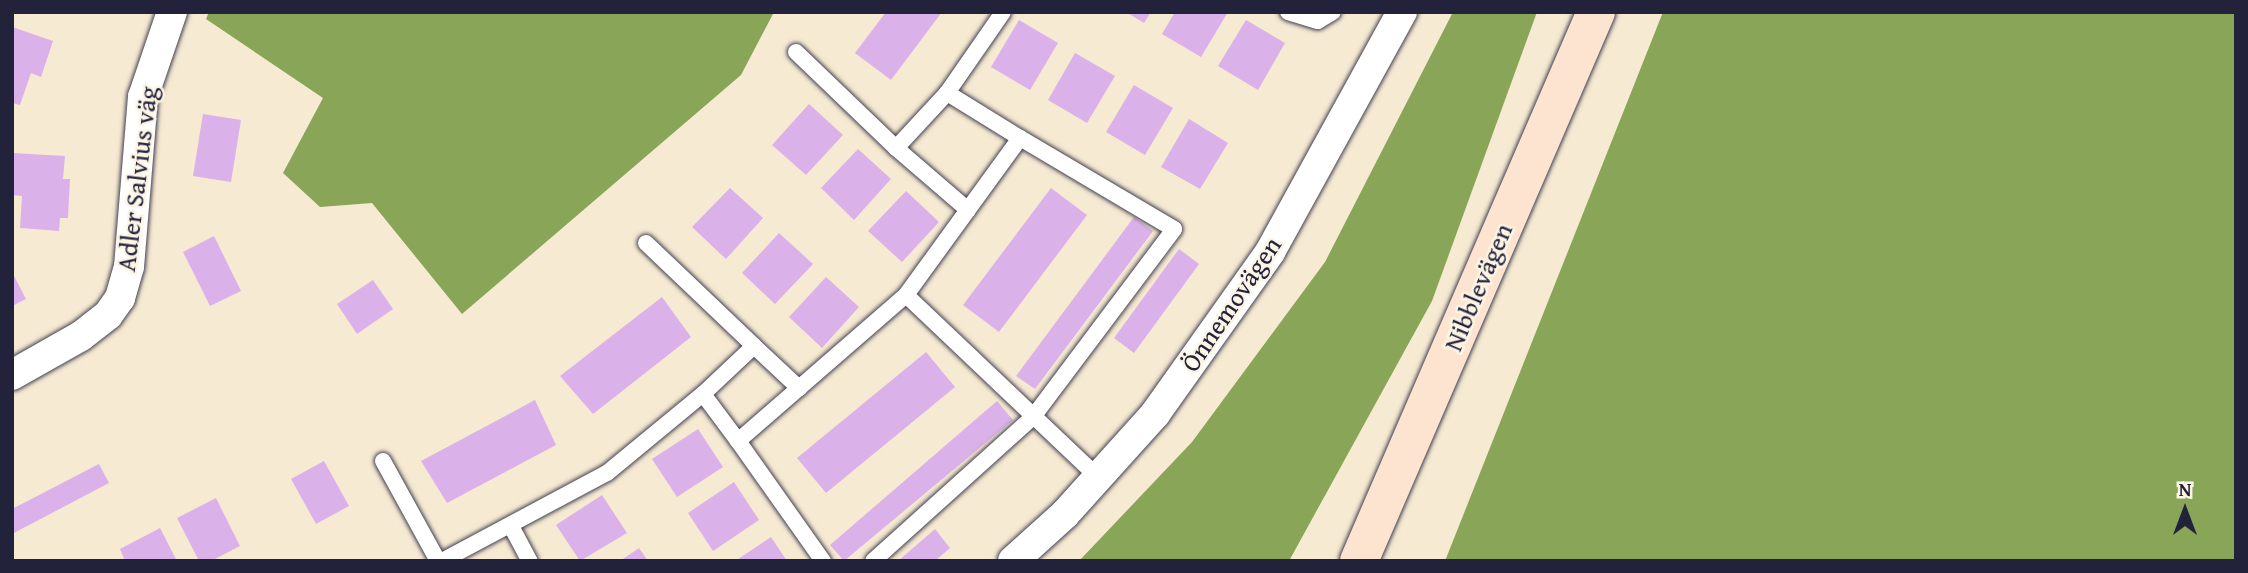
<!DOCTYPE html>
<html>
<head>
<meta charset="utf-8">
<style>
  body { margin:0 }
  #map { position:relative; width:2248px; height:573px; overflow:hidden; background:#f6ead2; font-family:"Gentium Book Plus",serif }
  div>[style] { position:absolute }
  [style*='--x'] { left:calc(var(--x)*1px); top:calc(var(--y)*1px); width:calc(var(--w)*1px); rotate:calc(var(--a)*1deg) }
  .forest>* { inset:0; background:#89a557 }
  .building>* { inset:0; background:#dab2e9 }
  .roads { filter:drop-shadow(0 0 2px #424052) drop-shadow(0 0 2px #424052) }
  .lane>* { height:16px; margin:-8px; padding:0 8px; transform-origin:8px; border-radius:8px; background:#fff }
  .street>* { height:30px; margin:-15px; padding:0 15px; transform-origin:15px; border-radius:15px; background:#fff }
  .secondary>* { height:38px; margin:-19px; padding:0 19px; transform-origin:19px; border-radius:19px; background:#fde4d1 }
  span { translate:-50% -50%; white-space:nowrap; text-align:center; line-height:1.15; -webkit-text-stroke:5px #fcf5e5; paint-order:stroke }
  .street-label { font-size:26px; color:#22223b }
  .frame { position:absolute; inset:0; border:14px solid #22223b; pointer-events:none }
  .north { position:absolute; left:2150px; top:475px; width:70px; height:70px; -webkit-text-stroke:5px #fcf5e5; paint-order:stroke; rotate:0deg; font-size:19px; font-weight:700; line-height:28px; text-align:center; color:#22223b }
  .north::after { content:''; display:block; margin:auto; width:24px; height:32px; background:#22223b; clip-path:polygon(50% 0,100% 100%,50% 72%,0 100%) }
</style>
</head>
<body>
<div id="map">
  <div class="forest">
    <div style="clip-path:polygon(209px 12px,774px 12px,741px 75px,462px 314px,372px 203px,320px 207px,283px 173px,323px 98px,206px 19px)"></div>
    <div style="clip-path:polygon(1453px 12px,1537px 12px,1432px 301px,1289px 561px,1079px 561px,1192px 442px,1325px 262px)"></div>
    <div style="clip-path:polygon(1663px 12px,2236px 12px,2236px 561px,1445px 561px)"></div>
  </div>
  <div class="building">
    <div style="clip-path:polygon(886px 12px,942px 12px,891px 80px,855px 53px)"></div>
    <div style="clip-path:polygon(1126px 12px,1151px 12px,1144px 23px)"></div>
    <div style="clip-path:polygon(1175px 12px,1228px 12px,1201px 57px,1162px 34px)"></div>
    <div style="clip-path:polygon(1019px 20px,1058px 43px,1030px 90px,991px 67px)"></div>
    <div style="clip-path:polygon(1246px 20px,1285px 43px,1258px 90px,1218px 66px)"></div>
    <div style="clip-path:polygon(12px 27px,53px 41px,41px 77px,31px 73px,20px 105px,12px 103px)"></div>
    <div style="clip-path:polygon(1075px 53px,1115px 76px,1087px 123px,1048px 100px)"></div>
    <div style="clip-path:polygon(1134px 85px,1173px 108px,1145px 155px,1106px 132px)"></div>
    <div style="clip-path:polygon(809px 104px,843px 135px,806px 175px,772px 145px)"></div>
    <div style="clip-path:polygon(203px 114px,241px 120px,231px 182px,193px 176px)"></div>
    <div style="clip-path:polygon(1189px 119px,1228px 143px,1200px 189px,1161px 167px)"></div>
    <div style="clip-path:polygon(858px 149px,891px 179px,854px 220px,821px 188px)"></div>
    <div style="clip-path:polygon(12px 153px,65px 156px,63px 179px,70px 179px,68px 218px,60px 218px,59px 231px,20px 228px,22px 196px,12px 195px)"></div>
    <div style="clip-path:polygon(730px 188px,763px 218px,726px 259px,692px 227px)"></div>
    <div style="clip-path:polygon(1051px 188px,1087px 215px,999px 332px,963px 305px)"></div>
    <div style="clip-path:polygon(906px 191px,939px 222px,902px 262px,868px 231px)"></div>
    <div style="clip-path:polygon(1134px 217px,1153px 231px,1035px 389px,1016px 376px)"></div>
    <div style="clip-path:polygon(779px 233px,813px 264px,775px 304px,742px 273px)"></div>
    <div style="clip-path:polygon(214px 236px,241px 291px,210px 306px,183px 252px)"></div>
    <div style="clip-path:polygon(1179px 249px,1199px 264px,1134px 353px,1114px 338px)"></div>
    <div style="clip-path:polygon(12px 272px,26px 299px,12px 306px)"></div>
    <div style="clip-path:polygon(826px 277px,859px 307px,822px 348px,789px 317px)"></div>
    <div style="clip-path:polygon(373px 280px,393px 309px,357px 334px,337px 304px)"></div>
    <div style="clip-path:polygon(662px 297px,691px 337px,593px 414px,560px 376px)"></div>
    <div style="clip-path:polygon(926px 352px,955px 387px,826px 493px,797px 458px)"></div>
    <div style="clip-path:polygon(535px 400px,556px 445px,447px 503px,421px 461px)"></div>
    <div style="clip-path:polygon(997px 401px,1013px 420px,844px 561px,830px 545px)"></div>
    <div style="clip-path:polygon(698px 429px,723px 467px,677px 497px,652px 459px)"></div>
    <div style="clip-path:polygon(324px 461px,349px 506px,316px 524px,291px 479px)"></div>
    <div style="clip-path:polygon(99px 464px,109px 483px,12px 534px,12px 509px)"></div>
    <div style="clip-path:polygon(734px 482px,759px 520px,713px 551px,688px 513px)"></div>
    <div style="clip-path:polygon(602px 495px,627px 533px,580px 561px,556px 525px)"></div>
    <div style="clip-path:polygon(216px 498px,240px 546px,211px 561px,199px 561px,177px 518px)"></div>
    <div style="clip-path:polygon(160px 528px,177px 561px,125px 561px,120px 549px)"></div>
    <div style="clip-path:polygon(935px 529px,950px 548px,935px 561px,898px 561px)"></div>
    <div style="clip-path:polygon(771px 537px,787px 561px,735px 561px)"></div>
    <div style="clip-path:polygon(639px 548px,648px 561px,620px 561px)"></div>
  </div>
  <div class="roads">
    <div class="lane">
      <div style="--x:1288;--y:12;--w:31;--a:17"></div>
      <div style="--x:1318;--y:21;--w:17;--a:-31"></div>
      <div style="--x:796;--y:52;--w:139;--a:43.8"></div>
      <div style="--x:947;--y:93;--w:75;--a:132.8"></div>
      <div style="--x:896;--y:148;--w:95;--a:40.7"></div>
      <div style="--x:646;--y:243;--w:149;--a:43.6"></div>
      <div style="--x:906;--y:295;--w:266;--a:43.5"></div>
      <div style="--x:703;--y:394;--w:70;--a:-43.3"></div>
      <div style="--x:754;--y:346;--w:62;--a:43"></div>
      <div style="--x:738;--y:441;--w:147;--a:54.7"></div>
      <div style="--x:383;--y:461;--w:114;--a:61.2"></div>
      <div style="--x:511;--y:526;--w:40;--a:62"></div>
      <div style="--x:442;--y:561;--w:187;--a:-28.1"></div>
      <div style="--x:607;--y:473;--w:124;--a:-39.5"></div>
      <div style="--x:703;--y:394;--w:59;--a:53.3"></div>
      <div style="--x:738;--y:441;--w:223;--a:-41"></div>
      <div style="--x:906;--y:295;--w:194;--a:-54"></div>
      <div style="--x:1020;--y:138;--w:86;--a:-148.3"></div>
      <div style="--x:947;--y:93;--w:98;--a:-55.3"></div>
      <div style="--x:873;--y:561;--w:215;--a:-42"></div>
      <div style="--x:1033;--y:417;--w:235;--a:-53.1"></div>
      <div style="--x:1174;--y:229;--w:179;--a:-149.4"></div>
    </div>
    <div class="street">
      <div style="--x:12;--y:375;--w:79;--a:-29.5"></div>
      <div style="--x:81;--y:336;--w:34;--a:-38"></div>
      <div style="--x:108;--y:315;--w:21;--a:-55"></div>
      <div style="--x:120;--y:298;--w:32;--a:-74"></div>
      <div style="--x:129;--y:267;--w:171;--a:-85.3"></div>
      <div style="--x:143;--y:97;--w:90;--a:-71.2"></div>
      <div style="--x:1013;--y:561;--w:70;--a:-42.1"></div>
      <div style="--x:1065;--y:514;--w:135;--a:-48"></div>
      <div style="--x:1155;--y:414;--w:199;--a:-54.6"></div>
      <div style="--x:1270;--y:252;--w:274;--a:-61.2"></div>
    </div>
    <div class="secondary">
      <div style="--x:1359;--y:561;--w:598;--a:-66.65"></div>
    </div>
  </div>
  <div class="street-label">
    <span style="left:137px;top:179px;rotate:-83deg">Adler Salvius väg</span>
    <span style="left:1478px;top:287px;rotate:-67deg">Nibblevägen</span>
    <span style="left:1231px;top:304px;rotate:-56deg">Önnemovägen</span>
  </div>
  <div class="frame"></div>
  <div class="north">N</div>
</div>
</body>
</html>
